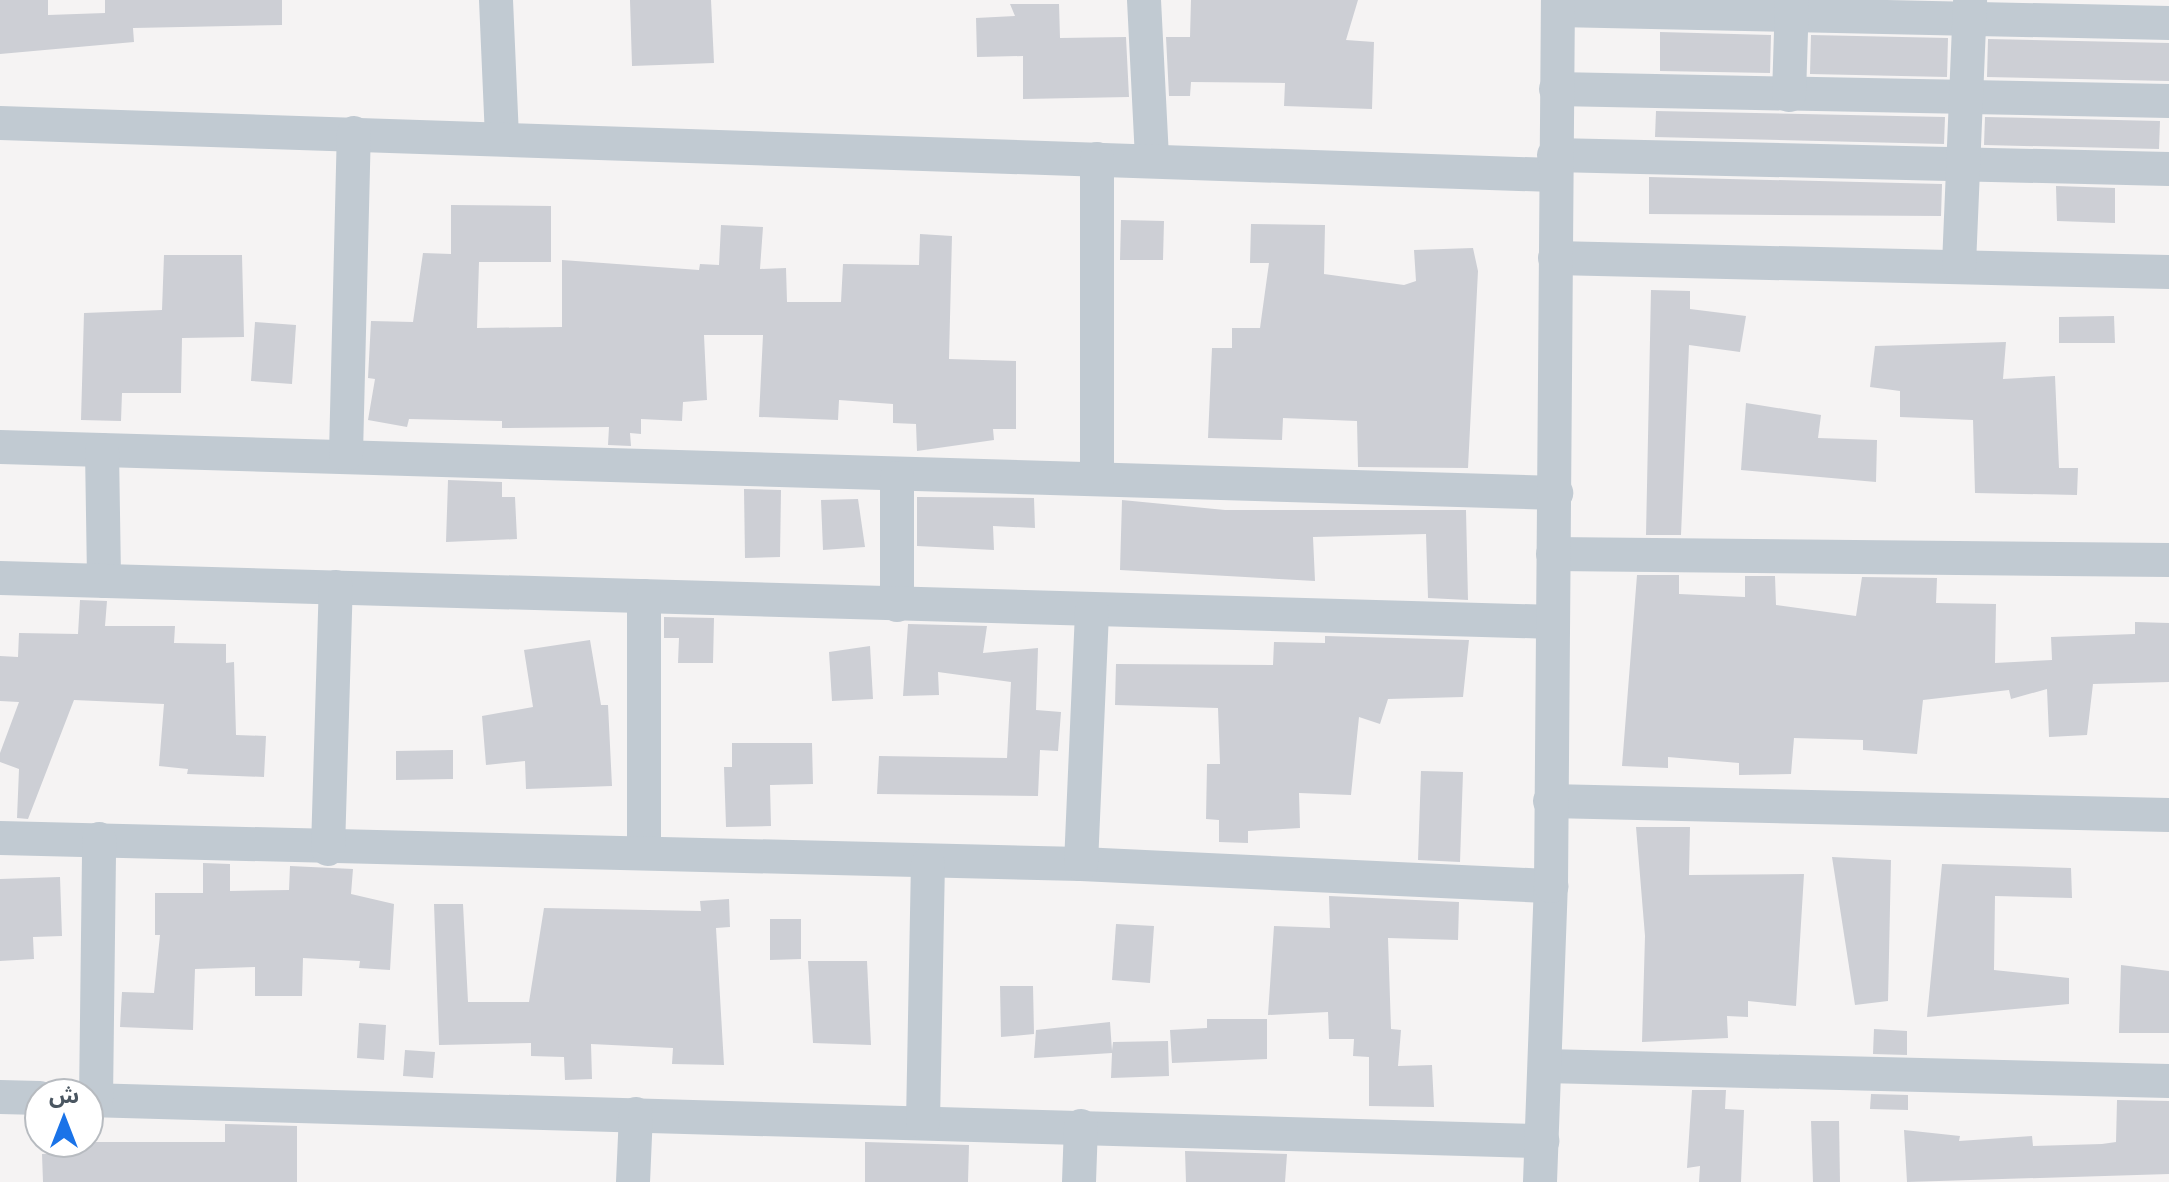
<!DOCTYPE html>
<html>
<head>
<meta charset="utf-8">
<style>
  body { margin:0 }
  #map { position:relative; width:2169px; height:1182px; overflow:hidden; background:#f5f3f3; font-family:Roboto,"Noto Sans Arabic",sans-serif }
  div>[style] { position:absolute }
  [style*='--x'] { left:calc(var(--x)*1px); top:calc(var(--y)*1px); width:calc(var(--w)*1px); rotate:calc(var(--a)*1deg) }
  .building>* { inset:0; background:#cdcfd5 }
  .minor>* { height:34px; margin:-17px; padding:0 17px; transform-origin:17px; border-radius:17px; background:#c1cad2 }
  span { translate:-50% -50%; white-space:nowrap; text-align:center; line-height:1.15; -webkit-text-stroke:6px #fff; paint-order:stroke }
  .north { position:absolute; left:24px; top:1078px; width:80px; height:80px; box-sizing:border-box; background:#fff; border:2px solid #b7bbc0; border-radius:50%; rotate:0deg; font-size:22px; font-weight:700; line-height:32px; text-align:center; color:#4a5661 }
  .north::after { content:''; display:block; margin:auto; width:28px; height:36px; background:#1a73e8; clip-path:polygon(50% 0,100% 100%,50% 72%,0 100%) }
</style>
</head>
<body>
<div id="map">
  <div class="building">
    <div style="clip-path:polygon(0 0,48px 0,48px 15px,105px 13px,105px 0,282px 0,282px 25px,133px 28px,134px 42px,0 54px)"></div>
    <div style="clip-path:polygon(630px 0,711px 0,714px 63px,632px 66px)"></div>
    <div style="clip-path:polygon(1191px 0,1358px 0,1346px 40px,1374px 42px,1372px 109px,1284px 106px,1285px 83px,1191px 82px,1190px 96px,1169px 96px,1166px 37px,1190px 37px)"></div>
    <div style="clip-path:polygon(1010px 4px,1059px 4px,1060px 38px,1126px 37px,1129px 97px,1023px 99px,1023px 56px,977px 57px,976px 18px,1015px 16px)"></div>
    <div style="clip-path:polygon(1660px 32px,1771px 35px,1770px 73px,1660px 71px)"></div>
    <div style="clip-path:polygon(1811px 35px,1948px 38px,1947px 77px,1810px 74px)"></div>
    <div style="clip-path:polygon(1988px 39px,2169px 43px,2169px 81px,1987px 77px)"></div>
    <div style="clip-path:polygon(1656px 111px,1945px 117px,1944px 144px,1655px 137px)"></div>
    <div style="clip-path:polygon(1985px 117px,2160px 121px,2159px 149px,1984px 145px)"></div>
    <div style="clip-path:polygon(1649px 177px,1942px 184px,1941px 216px,1649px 214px)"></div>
    <div style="clip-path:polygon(2056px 186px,2115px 188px,2115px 223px,2057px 221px)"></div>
    <div style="clip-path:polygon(451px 205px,551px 206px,551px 262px,479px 262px,477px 328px,562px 327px,562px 260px,699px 270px,700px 264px,719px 265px,721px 225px,763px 227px,760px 269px,786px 268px,787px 302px,841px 302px,843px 264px,919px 265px,920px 234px,952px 236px,949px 359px,1016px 361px,1016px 429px,993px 429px,994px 440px,917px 451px,916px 424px,893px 423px,893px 404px,839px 400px,838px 420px,759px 417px,763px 335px,704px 335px,707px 400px,683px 402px,682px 421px,641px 419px,641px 434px,630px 433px,631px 446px,608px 445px,609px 427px,502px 428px,502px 421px,409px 419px,407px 427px,368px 420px,375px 379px,368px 378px,371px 321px,413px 322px,423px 253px,451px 254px)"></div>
    <div style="clip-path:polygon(1121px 220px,1164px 221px,1163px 260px,1120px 260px)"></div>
    <div style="clip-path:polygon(1251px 224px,1325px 225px,1324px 274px,1404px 285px,1416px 281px,1414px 250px,1473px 248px,1478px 271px,1468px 468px,1358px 467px,1357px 421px,1283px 418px,1282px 440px,1208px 438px,1212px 348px,1232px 348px,1232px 328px,1260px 328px,1269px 263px,1250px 263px)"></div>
    <div style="clip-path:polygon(164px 255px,242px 255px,244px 337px,182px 338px,181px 393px,122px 393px,121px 421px,81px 420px,84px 313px,162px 310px)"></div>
    <div style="clip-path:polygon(1651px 290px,1690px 291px,1690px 309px,1746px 316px,1740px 352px,1689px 345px,1681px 535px,1646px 535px)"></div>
    <div style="clip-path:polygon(2114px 316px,2115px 343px,2059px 343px,2059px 317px)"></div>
    <div style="clip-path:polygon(255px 322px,296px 325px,292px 384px,251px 381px)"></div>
    <div style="clip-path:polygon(2006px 342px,2003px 379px,2055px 376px,2059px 468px,2078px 468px,2077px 495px,1975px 493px,1973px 420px,1900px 417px,1900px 391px,1870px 387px,1875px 346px)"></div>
    <div style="clip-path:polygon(1746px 403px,1821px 415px,1818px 438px,1877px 440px,1876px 482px,1741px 470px)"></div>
    <div style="clip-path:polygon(448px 480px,502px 482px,502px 497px,515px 497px,517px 539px,446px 542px)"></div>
    <div style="clip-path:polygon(744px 489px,781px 490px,780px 557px,745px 558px)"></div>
    <div style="clip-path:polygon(917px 497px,1034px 498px,1035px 528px,993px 526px,994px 550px,917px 546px)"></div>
    <div style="clip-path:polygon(858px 499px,865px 547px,823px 550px,821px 500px)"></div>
    <div style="clip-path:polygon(1122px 500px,1225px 510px,1466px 510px,1468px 600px,1428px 598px,1426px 534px,1313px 537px,1315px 581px,1120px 570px)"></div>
    <div style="clip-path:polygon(1637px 575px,1679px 575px,1679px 594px,1745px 597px,1745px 576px,1775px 576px,1776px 605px,1856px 616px,1862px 577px,1937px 578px,1936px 603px,1996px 604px,1995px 663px,2052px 660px,2051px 637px,2135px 634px,2135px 622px,2169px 623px,2169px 682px,2093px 684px,2087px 735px,2049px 737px,2047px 689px,2011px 699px,2009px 690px,1923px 700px,1917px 754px,1863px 750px,1863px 740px,1794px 738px,1791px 774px,1739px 775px,1739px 763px,1668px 757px,1668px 768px,1622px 766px)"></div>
    <div style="clip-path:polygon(80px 600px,107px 601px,105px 626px,175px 626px,174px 643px,226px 644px,226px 663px,234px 662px,236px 735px,266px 736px,264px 777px,187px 774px,188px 769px,159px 766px,164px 704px,74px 700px,28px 819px,17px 818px,19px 769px,0 762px,0 753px,19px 702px,0 701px,0 656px,18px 657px,19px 633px,78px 634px)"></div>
    <div style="clip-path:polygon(664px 617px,714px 618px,713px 663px,678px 663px,679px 638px,664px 638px)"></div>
    <div style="clip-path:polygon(908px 624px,987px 626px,983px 653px,1038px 648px,1036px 710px,1061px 712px,1058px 751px,1040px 750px,1038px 796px,877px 794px,879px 756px,1007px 758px,1011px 682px,938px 672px,939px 695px,903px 696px)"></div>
    <div style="clip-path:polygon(1325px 636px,1469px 640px,1463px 697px,1388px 699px,1380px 724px,1359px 717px,1351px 795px,1299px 793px,1300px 828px,1248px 831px,1248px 843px,1219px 842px,1219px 820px,1206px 819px,1207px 764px,1220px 764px,1218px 708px,1115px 705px,1116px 664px,1273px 665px,1274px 642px,1325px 643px)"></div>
    <div style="clip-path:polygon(590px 640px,601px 705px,608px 705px,612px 786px,526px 789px,525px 761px,486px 765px,482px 716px,533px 707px,524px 650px)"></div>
    <div style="clip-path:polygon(870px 646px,873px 699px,832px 701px,829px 652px)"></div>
    <div style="clip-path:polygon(732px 743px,812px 743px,813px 784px,770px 785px,771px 826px,726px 827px,724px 767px,732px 767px)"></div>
    <div style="clip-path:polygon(453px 750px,453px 779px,396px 780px,396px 751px)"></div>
    <div style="clip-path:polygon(1421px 771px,1463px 772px,1460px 862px,1418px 860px)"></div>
    <div style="clip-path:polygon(1636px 827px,1690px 827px,1689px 875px,1804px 874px,1796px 1006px,1748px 1001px,1748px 1017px,1727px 1016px,1728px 1038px,1642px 1042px,1645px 936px)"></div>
    <div style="clip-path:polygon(1832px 857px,1891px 860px,1888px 1001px,1855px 1005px)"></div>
    <div style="clip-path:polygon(203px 863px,230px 864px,230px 891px,289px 890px,290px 866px,353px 869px,351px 894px,394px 904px,390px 970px,359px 968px,360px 961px,303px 958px,302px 996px,255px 996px,255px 967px,195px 969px,193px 1030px,120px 1027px,122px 992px,154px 993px,160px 935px,155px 935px,155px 893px,203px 893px)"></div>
    <div style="clip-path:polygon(1942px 864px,2071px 868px,2072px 898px,1995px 896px,1994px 970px,2069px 978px,2069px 1004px,1927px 1017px)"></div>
    <div style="clip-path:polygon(60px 877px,62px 936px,33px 937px,34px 959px,0 961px,0 879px)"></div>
    <div style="clip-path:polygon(1329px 896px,1459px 902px,1458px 940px,1388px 938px,1391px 1029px,1401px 1030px,1398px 1066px,1432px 1065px,1434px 1107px,1369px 1106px,1369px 1057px,1353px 1056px,1354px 1039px,1329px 1039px,1328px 1012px,1268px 1015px,1274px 926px,1330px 928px)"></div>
    <div style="clip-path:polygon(729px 899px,730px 927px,716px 928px,724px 1065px,672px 1064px,673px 1048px,591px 1044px,592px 1079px,565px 1080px,564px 1057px,531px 1056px,531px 1043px,439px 1045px,434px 904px,463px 904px,468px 1002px,529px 1002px,544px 908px,701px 911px,700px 901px)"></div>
    <div style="clip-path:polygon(770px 919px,801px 919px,801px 959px,770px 960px)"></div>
    <div style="clip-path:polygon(1116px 924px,1154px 926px,1150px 983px,1112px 980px)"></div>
    <div style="clip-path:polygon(808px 961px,867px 961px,871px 1045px,813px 1043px)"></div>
    <div style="clip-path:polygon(2121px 965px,2169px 971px,2169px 1033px,2119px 1033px)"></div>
    <div style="clip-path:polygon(1000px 986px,1033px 986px,1034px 1034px,1001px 1037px)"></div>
    <div style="clip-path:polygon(1207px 1019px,1267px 1019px,1267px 1059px,1172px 1063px,1170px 1030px,1207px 1028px)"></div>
    <div style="clip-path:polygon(1110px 1022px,1112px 1051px,1113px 1042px,1168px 1041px,1169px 1076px,1111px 1078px,1112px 1053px,1034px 1058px,1036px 1030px)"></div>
    <div style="clip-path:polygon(359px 1023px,386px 1025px,384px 1060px,357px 1058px)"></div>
    <div style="clip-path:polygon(1874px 1029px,1907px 1031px,1907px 1055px,1873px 1054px)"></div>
    <div style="clip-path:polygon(405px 1050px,435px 1052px,433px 1078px,403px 1076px)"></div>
    <div style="clip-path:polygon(1692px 1090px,1726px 1090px,1725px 1109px,1744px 1110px,1741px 1182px,1699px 1182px,1700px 1166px,1687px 1168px)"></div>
    <div style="clip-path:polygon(1871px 1094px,1908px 1095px,1908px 1110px,1870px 1109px)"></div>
    <div style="clip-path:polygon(2117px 1100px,2169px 1101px,2169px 1174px,1907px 1182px,1904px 1130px,1960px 1136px,1959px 1141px,2032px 1136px,2033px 1146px,2102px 1144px,2116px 1142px)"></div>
    <div style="clip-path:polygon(1811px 1121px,1839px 1121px,1840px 1182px,1813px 1182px)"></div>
    <div style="clip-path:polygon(225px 1124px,297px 1126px,297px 1182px,43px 1182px,42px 1154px,76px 1152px,75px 1142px,225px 1142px)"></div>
    <div style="clip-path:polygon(865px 1142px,969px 1145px,968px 1182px,865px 1182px)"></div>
    <div style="clip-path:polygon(1185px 1151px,1287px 1154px,1285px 1182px,1186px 1182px)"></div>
  </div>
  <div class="minor">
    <div style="--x:496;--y:0;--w:135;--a:87.5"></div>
    <div style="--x:1144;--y:0;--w:158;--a:87.1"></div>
    <div style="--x:1558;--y:10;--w:611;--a:1.22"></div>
    <div style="--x:1556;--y:89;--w:613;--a:1.12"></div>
    <div style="--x:1789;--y:95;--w:95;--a:-88.2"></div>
    <div style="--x:0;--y:123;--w:1555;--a:1.92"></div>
    <div style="--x:1554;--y:155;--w:615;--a:1.3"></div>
    <div style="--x:1555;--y:258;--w:614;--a:1.31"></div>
    <div style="--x:1959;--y:265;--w:265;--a:-87.6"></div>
    <div style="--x:0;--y:447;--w:1557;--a:1.69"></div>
    <div style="--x:102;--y:450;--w:131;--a:89.1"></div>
    <div style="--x:346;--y:454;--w:321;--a:-88.6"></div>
    <div style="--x:897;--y:478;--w:127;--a:90"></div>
    <div style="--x:1097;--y:479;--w:320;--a:-90"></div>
    <div style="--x:1553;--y:554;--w:616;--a:0.56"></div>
    <div style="--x:0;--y:578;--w:1553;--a:1.62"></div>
    <div style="--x:644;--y:596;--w:257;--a:90"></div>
    <div style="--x:1550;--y:801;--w:619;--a:1.3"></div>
    <div style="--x:0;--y:838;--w:1081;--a:1.38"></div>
    <div style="--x:1081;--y:864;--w:471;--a:2.7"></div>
    <div style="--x:328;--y:849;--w:262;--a:-88.3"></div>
    <div style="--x:1081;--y:864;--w:253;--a:-87.5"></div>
    <div style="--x:1545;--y:1066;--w:624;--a:1.38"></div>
    <div style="--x:0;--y:1097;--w:40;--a:1.4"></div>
    <div style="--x:88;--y:1100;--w:1455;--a:1.62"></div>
    <div style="--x:96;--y:1100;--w:261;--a:-89.3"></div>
    <div style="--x:923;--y:1122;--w:258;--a:-88.9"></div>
    <div style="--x:633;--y:1182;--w:68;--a:-87.5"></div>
    <div style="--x:1079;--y:1182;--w:56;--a:-88"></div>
    <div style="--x:1540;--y:1182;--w:296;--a:-87.9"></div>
    <div style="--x:1551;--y:886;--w:886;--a:-89.55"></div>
  </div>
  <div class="north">ش</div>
</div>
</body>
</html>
